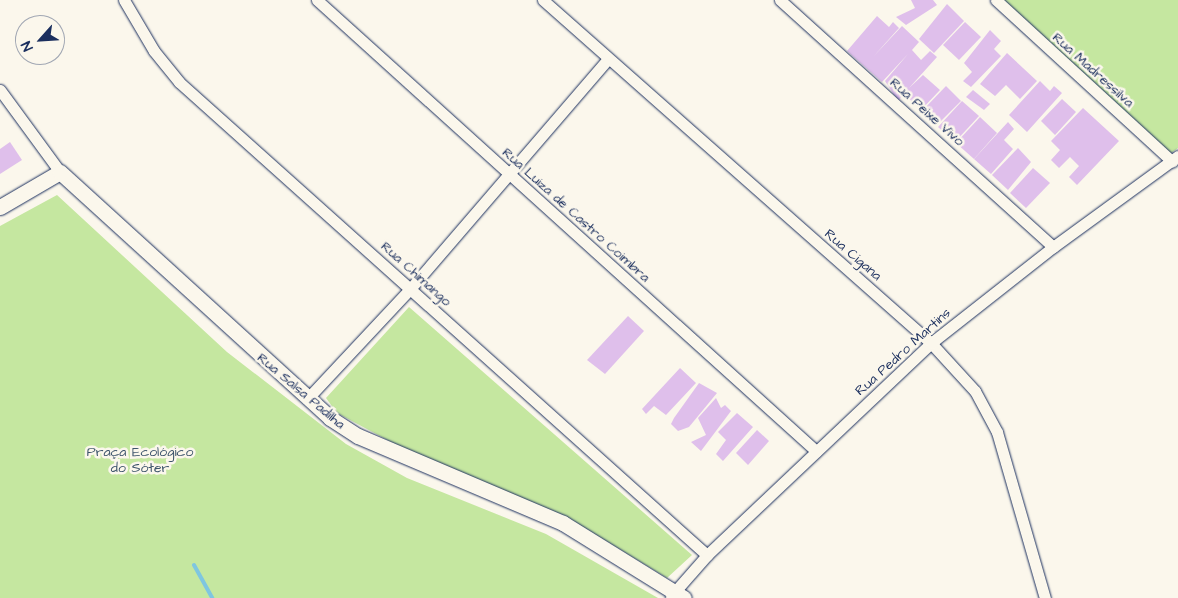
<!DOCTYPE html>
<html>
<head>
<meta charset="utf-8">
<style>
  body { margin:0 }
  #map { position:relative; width:1178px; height:598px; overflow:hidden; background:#fbf7ec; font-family:"Architects Daughter",sans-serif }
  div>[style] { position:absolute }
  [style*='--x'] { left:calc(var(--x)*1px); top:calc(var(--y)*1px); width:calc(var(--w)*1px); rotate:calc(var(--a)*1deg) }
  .green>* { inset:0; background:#c5e7a0 }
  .stream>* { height:4px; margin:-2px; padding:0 2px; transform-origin:2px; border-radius:2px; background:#7fc6e0 }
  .building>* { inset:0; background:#dfbfeb }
  .roads { filter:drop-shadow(0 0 1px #1b2f5e) drop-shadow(0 0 1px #1b2f5e) }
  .minor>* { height:11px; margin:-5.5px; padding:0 5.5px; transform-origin:5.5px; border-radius:5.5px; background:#fbf7ec }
  .secondary>* { height:15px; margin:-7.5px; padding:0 7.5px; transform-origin:7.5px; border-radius:7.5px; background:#fbf7ec }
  span { translate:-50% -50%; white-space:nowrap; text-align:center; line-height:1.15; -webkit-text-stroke:5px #fbf7ec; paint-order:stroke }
  .street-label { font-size:14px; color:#1b2f5e }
  .park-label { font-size:14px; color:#3d546b }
  .north { position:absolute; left:15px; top:15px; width:50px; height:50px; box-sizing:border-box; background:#fbf7ec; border:1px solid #a1a7b3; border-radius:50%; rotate:244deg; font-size:14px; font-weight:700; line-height:20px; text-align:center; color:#1b2f5e }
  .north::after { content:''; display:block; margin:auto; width:18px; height:22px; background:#1b2f5e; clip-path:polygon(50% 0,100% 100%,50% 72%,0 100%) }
</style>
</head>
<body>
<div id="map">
  <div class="green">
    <div style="clip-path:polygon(1003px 0,1178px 0,1178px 148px,1170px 154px)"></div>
    <div style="clip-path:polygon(57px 195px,227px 352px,346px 444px,407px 478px,546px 534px,658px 598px,0 598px,0 226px)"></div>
    <div style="clip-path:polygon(409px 307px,692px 555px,667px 578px,565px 516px,421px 458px,337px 413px,326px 398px)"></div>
  </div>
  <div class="stream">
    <div style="--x:194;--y:565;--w:38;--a:61"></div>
  </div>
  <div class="building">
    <div style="clip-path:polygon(911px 0,933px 0,937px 5px,906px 25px,896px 17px,915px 8px)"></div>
    <div style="clip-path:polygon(947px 4px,964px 21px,934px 53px,919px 39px)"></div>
    <div style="clip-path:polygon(877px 16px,889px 27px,893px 22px,899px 28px,873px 57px,902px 26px,919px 42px,912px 50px,921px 60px,930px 51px,937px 57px,909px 88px,923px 75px,940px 90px,921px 110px,904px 94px,898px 101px,885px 81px,908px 54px,882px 82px,847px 51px)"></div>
    <div style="clip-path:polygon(965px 22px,981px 37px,959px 60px,943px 45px)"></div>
    <div style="clip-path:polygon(990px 30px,1001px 41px,994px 49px,1001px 56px,971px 87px,963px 81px,972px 72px,964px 63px)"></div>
    <div style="clip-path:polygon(1007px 53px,1037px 81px,1020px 99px,1006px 85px,995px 96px,980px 84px)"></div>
    <div style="clip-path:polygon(1040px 81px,1050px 91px,1054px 86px,1062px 93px,1027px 132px,1009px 115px)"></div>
    <div style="clip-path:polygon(946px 86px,961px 101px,937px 125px,922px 111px)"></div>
    <div style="clip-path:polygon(973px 90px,990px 104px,984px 110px,966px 97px)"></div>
    <div style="clip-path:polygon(1062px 99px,1076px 112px,1055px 135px,1041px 121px)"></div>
    <div style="clip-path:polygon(962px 101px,979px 116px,955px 142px,938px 127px)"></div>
    <div style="clip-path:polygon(1083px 108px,1119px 141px,1077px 185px,1069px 177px,1079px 166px,1070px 157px,1059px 168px,1051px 160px,1060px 150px,1051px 141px)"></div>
    <div style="clip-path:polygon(980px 117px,997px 133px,974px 159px,956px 143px)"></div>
    <div style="clip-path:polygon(1008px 122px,1014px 129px,1004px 140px,1013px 149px,991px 174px,974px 159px)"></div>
    <div style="clip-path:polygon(10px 142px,22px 160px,0 174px,0 149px)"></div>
    <div style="clip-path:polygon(1018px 148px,1031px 162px,1008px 190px,992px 175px)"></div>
    <div style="clip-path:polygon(1033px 168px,1050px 183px,1026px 208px,1010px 193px)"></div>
    <div style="clip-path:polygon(628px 316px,644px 331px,605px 374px,587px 360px)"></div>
    <div style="clip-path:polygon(680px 368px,696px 383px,666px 415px,654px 406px,646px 414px,642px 409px)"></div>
    <div style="clip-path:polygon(699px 383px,717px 393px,689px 427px,678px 431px,671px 424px,674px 418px)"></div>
    <div style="clip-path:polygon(716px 398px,721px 408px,725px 405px,731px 411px,701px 451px,691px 442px,706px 435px,698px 418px)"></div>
    <div style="clip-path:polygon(737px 413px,753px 427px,723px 461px,716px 454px,726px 440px,718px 432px)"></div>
    <div style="clip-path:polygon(757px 430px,769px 441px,748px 465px,736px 453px)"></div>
  </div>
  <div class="roads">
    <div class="minor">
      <div style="--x:124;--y:0;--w:59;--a:59.5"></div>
      <div style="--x:154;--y:51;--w:40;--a:51"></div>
      <div style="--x:179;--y:82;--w:709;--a:41.86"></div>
      <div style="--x:317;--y:0;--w:673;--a:42.11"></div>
      <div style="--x:543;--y:0;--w:518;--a:41.48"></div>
      <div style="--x:931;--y:343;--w:65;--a:47.5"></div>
      <div style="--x:975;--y:391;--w:47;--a:61.8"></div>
      <div style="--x:997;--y:432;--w:173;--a:73.9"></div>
      <div style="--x:780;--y:0;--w:368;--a:42.1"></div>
      <div style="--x:996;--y:0;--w:239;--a:42.5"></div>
      <div style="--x:0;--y:90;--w:102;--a:53.8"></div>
      <div style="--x:307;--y:399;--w:151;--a:-46.9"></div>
      <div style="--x:410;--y:289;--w:302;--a:-49.3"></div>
      <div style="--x:671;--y:596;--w:55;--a:-48.7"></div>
      <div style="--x:707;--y:555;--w:308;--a:-43.4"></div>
      <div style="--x:931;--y:343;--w:155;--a:-38.2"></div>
      <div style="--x:1053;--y:247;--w:155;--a:-36.1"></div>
    </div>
    <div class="secondary">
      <div style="--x:0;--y:207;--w:69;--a:-30.3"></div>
      <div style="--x:60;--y:172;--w:365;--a:42.3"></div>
      <div style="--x:330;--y:418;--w:33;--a:33"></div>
      <div style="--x:358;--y:436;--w:223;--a:23"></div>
      <div style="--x:563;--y:523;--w:142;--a:31.8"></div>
    </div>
  </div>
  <div class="street-label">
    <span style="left:1093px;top:70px;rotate:42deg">Rua Madressilva</span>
    <span style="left:927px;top:112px;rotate:42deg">Rua Peixe Vivo</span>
    <span style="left:576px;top:215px;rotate:42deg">Rua Luiza de Castro Coimbra</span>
    <span style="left:853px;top:255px;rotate:41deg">Rua Cigana</span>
    <span style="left:416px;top:274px;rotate:42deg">Rua Chimango</span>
    <span style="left:903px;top:352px;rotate:-42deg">Rua Pedro Martins</span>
    <span style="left:301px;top:391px;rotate:40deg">Rua Salsa Padilha</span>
  </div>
  <div class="park-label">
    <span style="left:140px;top:460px">Praça Ecológico<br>do Sóter</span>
  </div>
  <div class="north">N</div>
</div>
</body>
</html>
